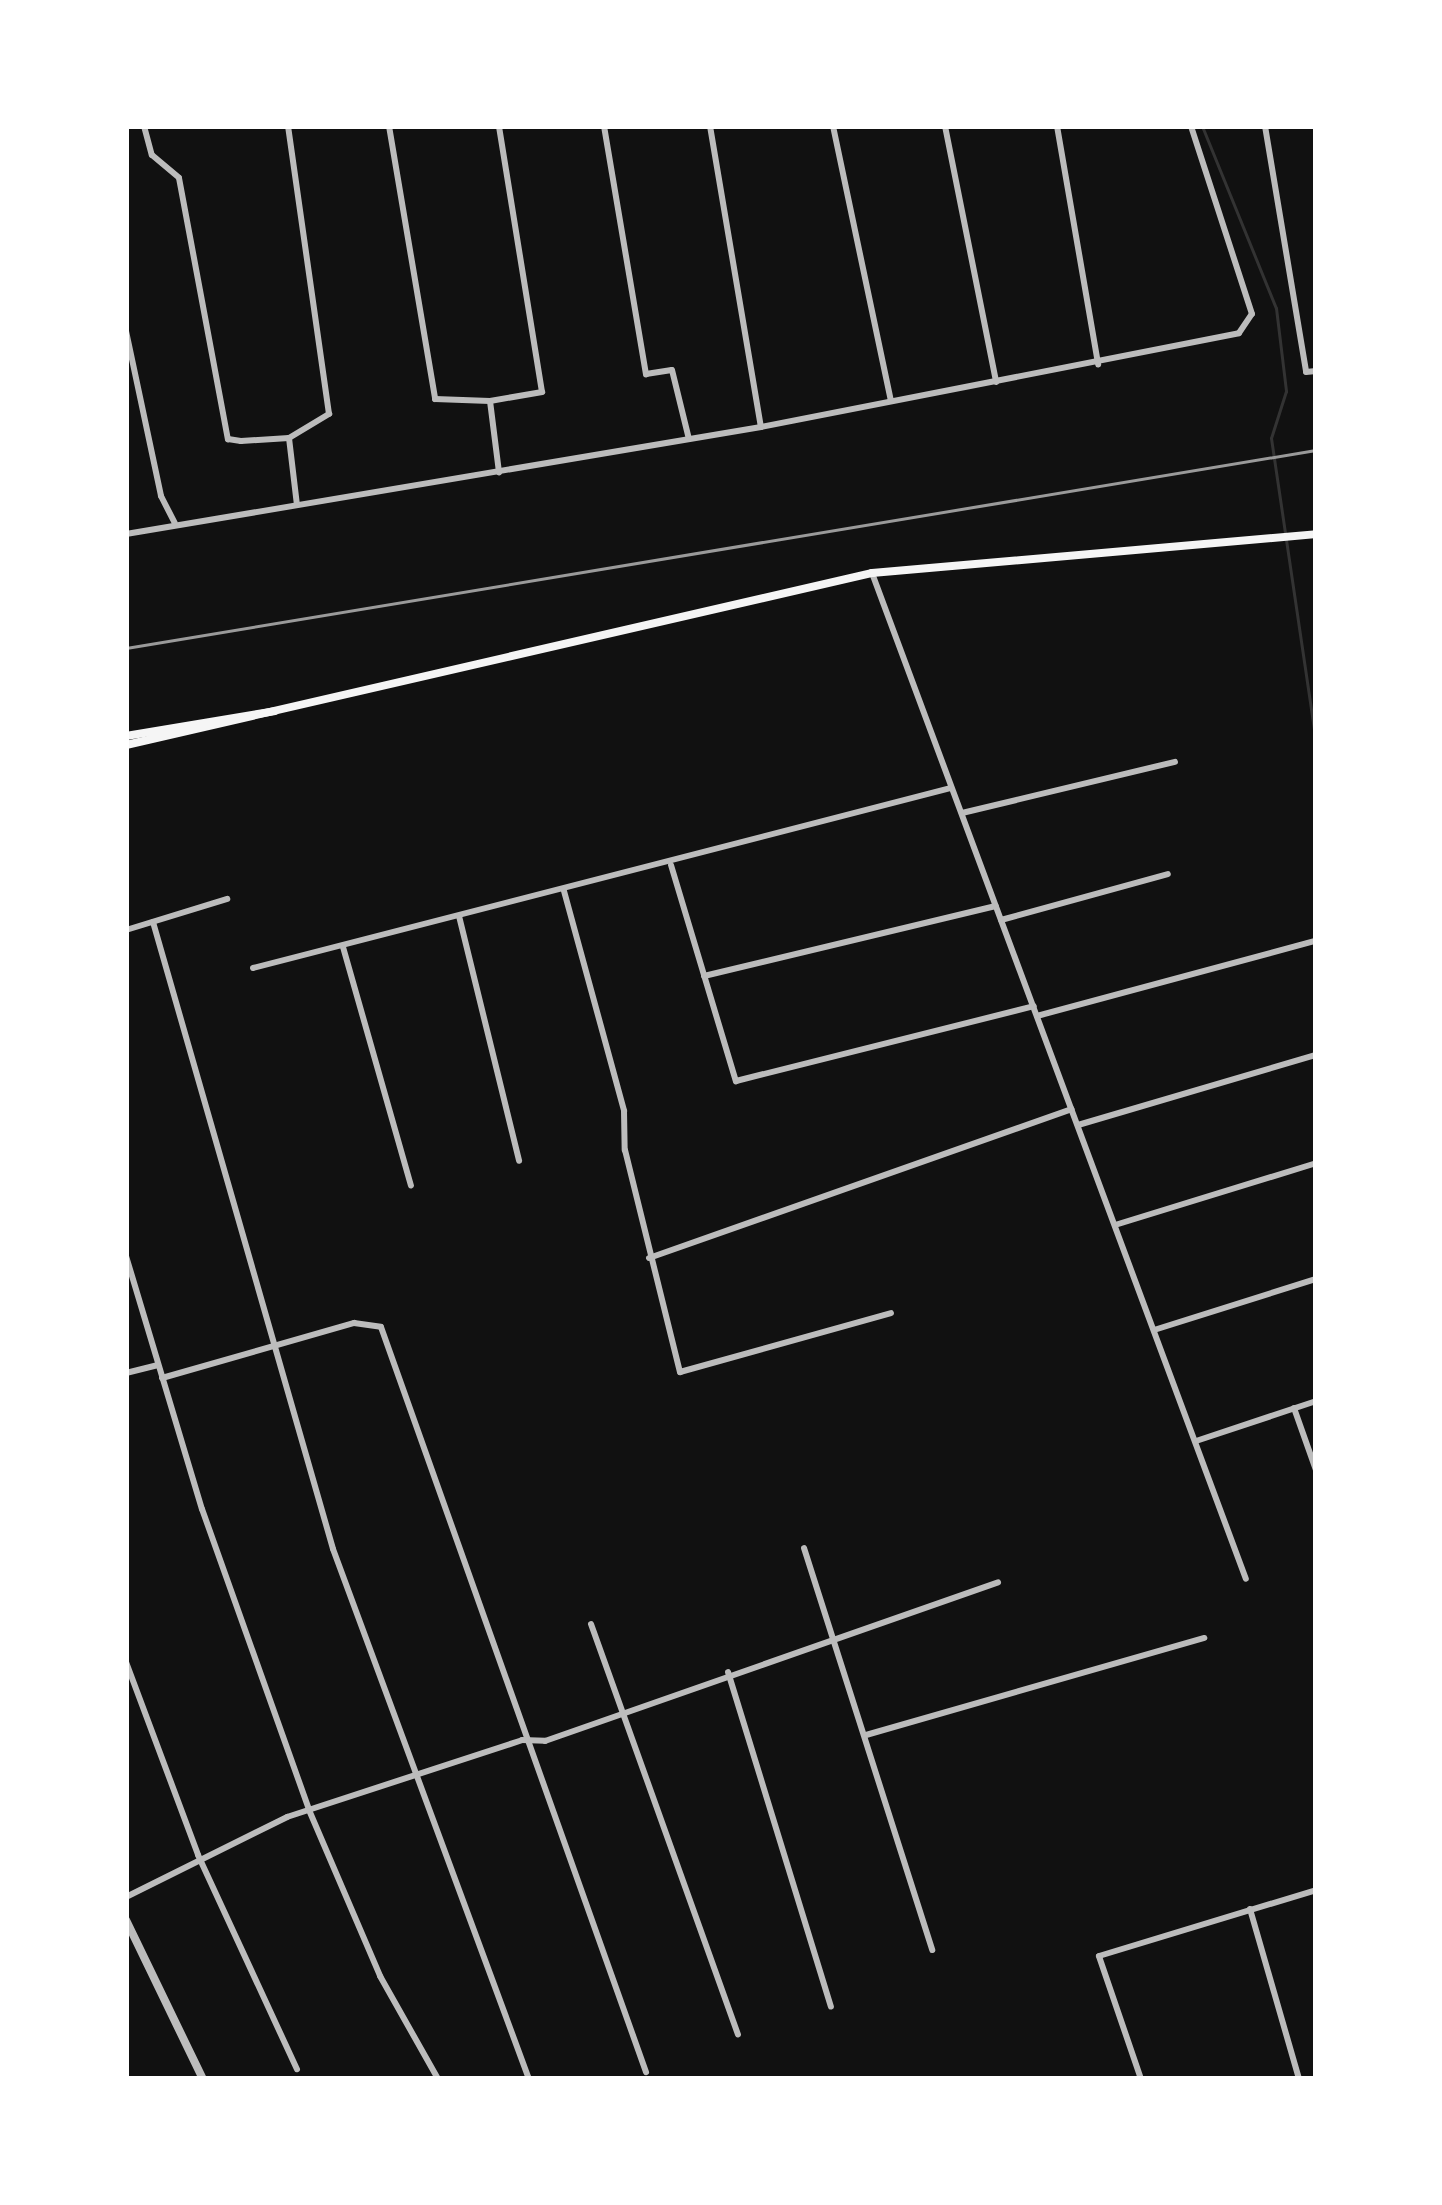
<!DOCTYPE html>
<html>
<head>
<meta charset="utf-8">
<style>
  body { margin:0 }
  #map { position:relative; width:1442px; height:2205px; overflow:hidden; background:#111; font-family:"Crimson Pro",serif }
  div>[style] { position:absolute }
  [style*='--x'] { left:calc(var(--x)*1px); top:calc(var(--y)*1px); width:calc(var(--w)*1px); rotate:calc(var(--a)*1deg) }
  .stream>* { height:3px; margin:-1.5px; padding:0 1.5px; transform-origin:1.5px; border-radius:1.5px; background:#333 }
  .minor>* { height:6px; margin:-3px; padding:0 3px; transform-origin:3px; border-radius:3px; background:#bcbcbc }
  .tertiary>* { height:8px; margin:-4px; padding:0 4px; transform-origin:4px; border-radius:4px; background:#bcbcbc }
  .secondary>* { height:8px; margin:-4px; padding:0 4px; transform-origin:4px; border-radius:4px; background:#f5f5f5 }
  .rail>* { height:3px; margin:-1.5px; padding:0 1.5px; transform-origin:1.5px; border-radius:1.5px; background:#9a9a9a }
  span { translate:-50% -50%; white-space:nowrap; text-align:center; line-height:1.15; -webkit-text-stroke:10px #fff; paint-order:stroke }
  .frame { position:absolute; inset:0; border:129px solid #fff; pointer-events:none }
</style>
</head>
<body>
<div id="map">
  <div class="stream">
    <div style="--x:1202;--y:126;--w:196;--a:67.9"></div>
    <div style="--x:1276;--y:308;--w:84;--a:83.1"></div>
    <div style="--x:1286;--y:391;--w:49;--a:107.7"></div>
    <div style="--x:1271;--y:438;--w:309;--a:81.6"></div>
  </div>
  <div class="minor">
    <div style="--x:144;--y:126;--w:30;--a:75"></div>
    <div style="--x:152;--y:155;--w:35;--a:40"></div>
    <div style="--x:179;--y:178;--w:266;--a:79.4"></div>
    <div style="--x:228;--y:439;--w:13;--a:9"></div>
    <div style="--x:241;--y:441;--w:48;--a:-3.6"></div>
    <div style="--x:289;--y:438;--w:47;--a:-31"></div>
    <div style="--x:329;--y:414;--w:291;--a:-98.1"></div>
    <div style="--x:389;--y:126;--w:277;--a:80.4"></div>
    <div style="--x:435;--y:399;--w:55;--a:2.1"></div>
    <div style="--x:490;--y:401;--w:72;--a:82.8"></div>
    <div style="--x:604;--y:126;--w:252;--a:80.4"></div>
    <div style="--x:646;--y:374;--w:26;--a:-9"></div>
    <div style="--x:672;--y:370;--w:71;--a:76.2"></div>
    <div style="--x:710;--y:126;--w:305;--a:80.4"></div>
    <div style="--x:833;--y:126;--w:281;--a:78.1"></div>
    <div style="--x:945;--y:126;--w:261;--a:78.7"></div>
    <div style="--x:1057;--y:126;--w:242;--a:80.2"></div>
    <div style="--x:1265;--y:126;--w:249;--a:80.5"></div>
    <div style="--x:1306;--y:372;--w:10;--a:-6"></div>
    <div style="--x:126;--y:331;--w:169;--a:78"></div>
    <div style="--x:161;--y:496;--w:30;--a:63"></div>
    <div style="--x:490;--y:401;--w:53;--a:-9.8"></div>
    <div style="--x:542;--y:392;--w:269;--a:-99.2"></div>
    <div style="--x:289;--y:438;--w:67;--a:83.2"></div>
    <div style="--x:126;--y:534;--w:644;--a:-9.56"></div>
    <div style="--x:761;--y:427;--w:487;--a:-11.1"></div>
    <div style="--x:1239;--y:333;--w:23;--a:-56"></div>
    <div style="--x:1252;--y:314;--w:198;--a:-108"></div>
    <div style="--x:872;--y:573;--w:1073;--a:69.61"></div>
    <div style="--x:962;--y:813;--w:219;--a:-13.5"></div>
    <div style="--x:671;--y:865;--w:226;--a:73.3"></div>
    <div style="--x:736;--y:1081;--w:307;--a:-14.1"></div>
    <div style="--x:564;--y:891;--w:228;--a:74.7"></div>
    <div style="--x:624;--y:1111;--w:39;--a:89"></div>
    <div style="--x:625;--y:1150;--w:229;--a:76.1"></div>
    <div style="--x:680;--y:1372;--w:219;--a:-15.6"></div>
    <div style="--x:459;--y:916;--w:252;--a:76.2"></div>
    <div style="--x:1001;--y:920;--w:173;--a:-15.4"></div>
    <div style="--x:153;--y:922;--w:652;--a:73.98"></div>
    <div style="--x:333;--y:1549;--w:565;--a:69.71"></div>
    <div style="--x:126;--y:930;--w:106;--a:-17.1"></div>
    <div style="--x:343;--y:947;--w:248;--a:74.1"></div>
    <div style="--x:253;--y:968;--w:721;--a:-14.46"></div>
    <div style="--x:704;--y:976;--w:300;--a:-13.5"></div>
    <div style="--x:1037;--y:1016;--w:288;--a:-15.1"></div>
    <div style="--x:1078;--y:1125;--w:248;--a:-16.4"></div>
    <div style="--x:1115;--y:1225;--w:210;--a:-17.1"></div>
    <div style="--x:126;--y:1256;--w:264;--a:73.3"></div>
    <div style="--x:202;--y:1509;--w:319;--a:70.4"></div>
    <div style="--x:309;--y:1810;--w:181;--a:66.8"></div>
    <div style="--x:380;--y:1976;--w:118;--a:60.6"></div>
    <div style="--x:649;--y:1258;--w:448;--a:-19.4"></div>
    <div style="--x:1154;--y:1330;--w:170;--a:-17.5"></div>
    <div style="--x:126;--y:1373;--w:33;--a:-14"></div>
    <div style="--x:162;--y:1378;--w:200;--a:-16"></div>
    <div style="--x:354;--y:1323;--w:27;--a:8"></div>
    <div style="--x:381;--y:1327;--w:791;--a:70.42"></div>
    <div style="--x:1294;--y:1408;--w:66;--a:70.5"></div>
    <div style="--x:1196;--y:1441;--w:126;--a:-18.4"></div>
    <div style="--x:804;--y:1548;--w:422;--a:72.3"></div>
    <div style="--x:591;--y:1624;--w:436;--a:70.3"></div>
    <div style="--x:126;--y:1662;--w:206;--a:69.5"></div>
    <div style="--x:198;--y:1855;--w:236;--a:65.2"></div>
    <div style="--x:728;--y:1672;--w:350;--a:72.9"></div>
    <div style="--x:866;--y:1735;--w:352;--a:-16"></div>
    <div style="--x:126;--y:1897;--w:180;--a:-26.4"></div>
    <div style="--x:287;--y:1817;--w:247;--a:-18.1"></div>
    <div style="--x:522;--y:1740;--w:23;--a:2"></div>
    <div style="--x:545;--y:1741;--w:480;--a:-19.3"></div>
    <div style="--x:1250;--y:1909;--w:177;--a:73.9"></div>
    <div style="--x:1141;--y:2079;--w:130;--a:-108.9"></div>
    <div style="--x:1099;--y:1956;--w:227;--a:-16.9"></div>
  </div>
  <div class="tertiary">
    <div style="--x:126;--y:1920;--w:177;--a:64.2"></div>
  </div>
  <div class="secondary">
    <div style="--x:126;--y:736;--w:151;--a:-9.5"></div>
    <div style="--x:126;--y:745;--w:766;--a:-12.98"></div>
    <div style="--x:872;--y:573;--w:446;--a:-5"></div>
  </div>
  <div class="rail">
    <div style="--x:126;--y:648;--w:1206;--a:-9.45"></div>
  </div>
  <div class="frame"></div>
</div>
</body>
</html>
